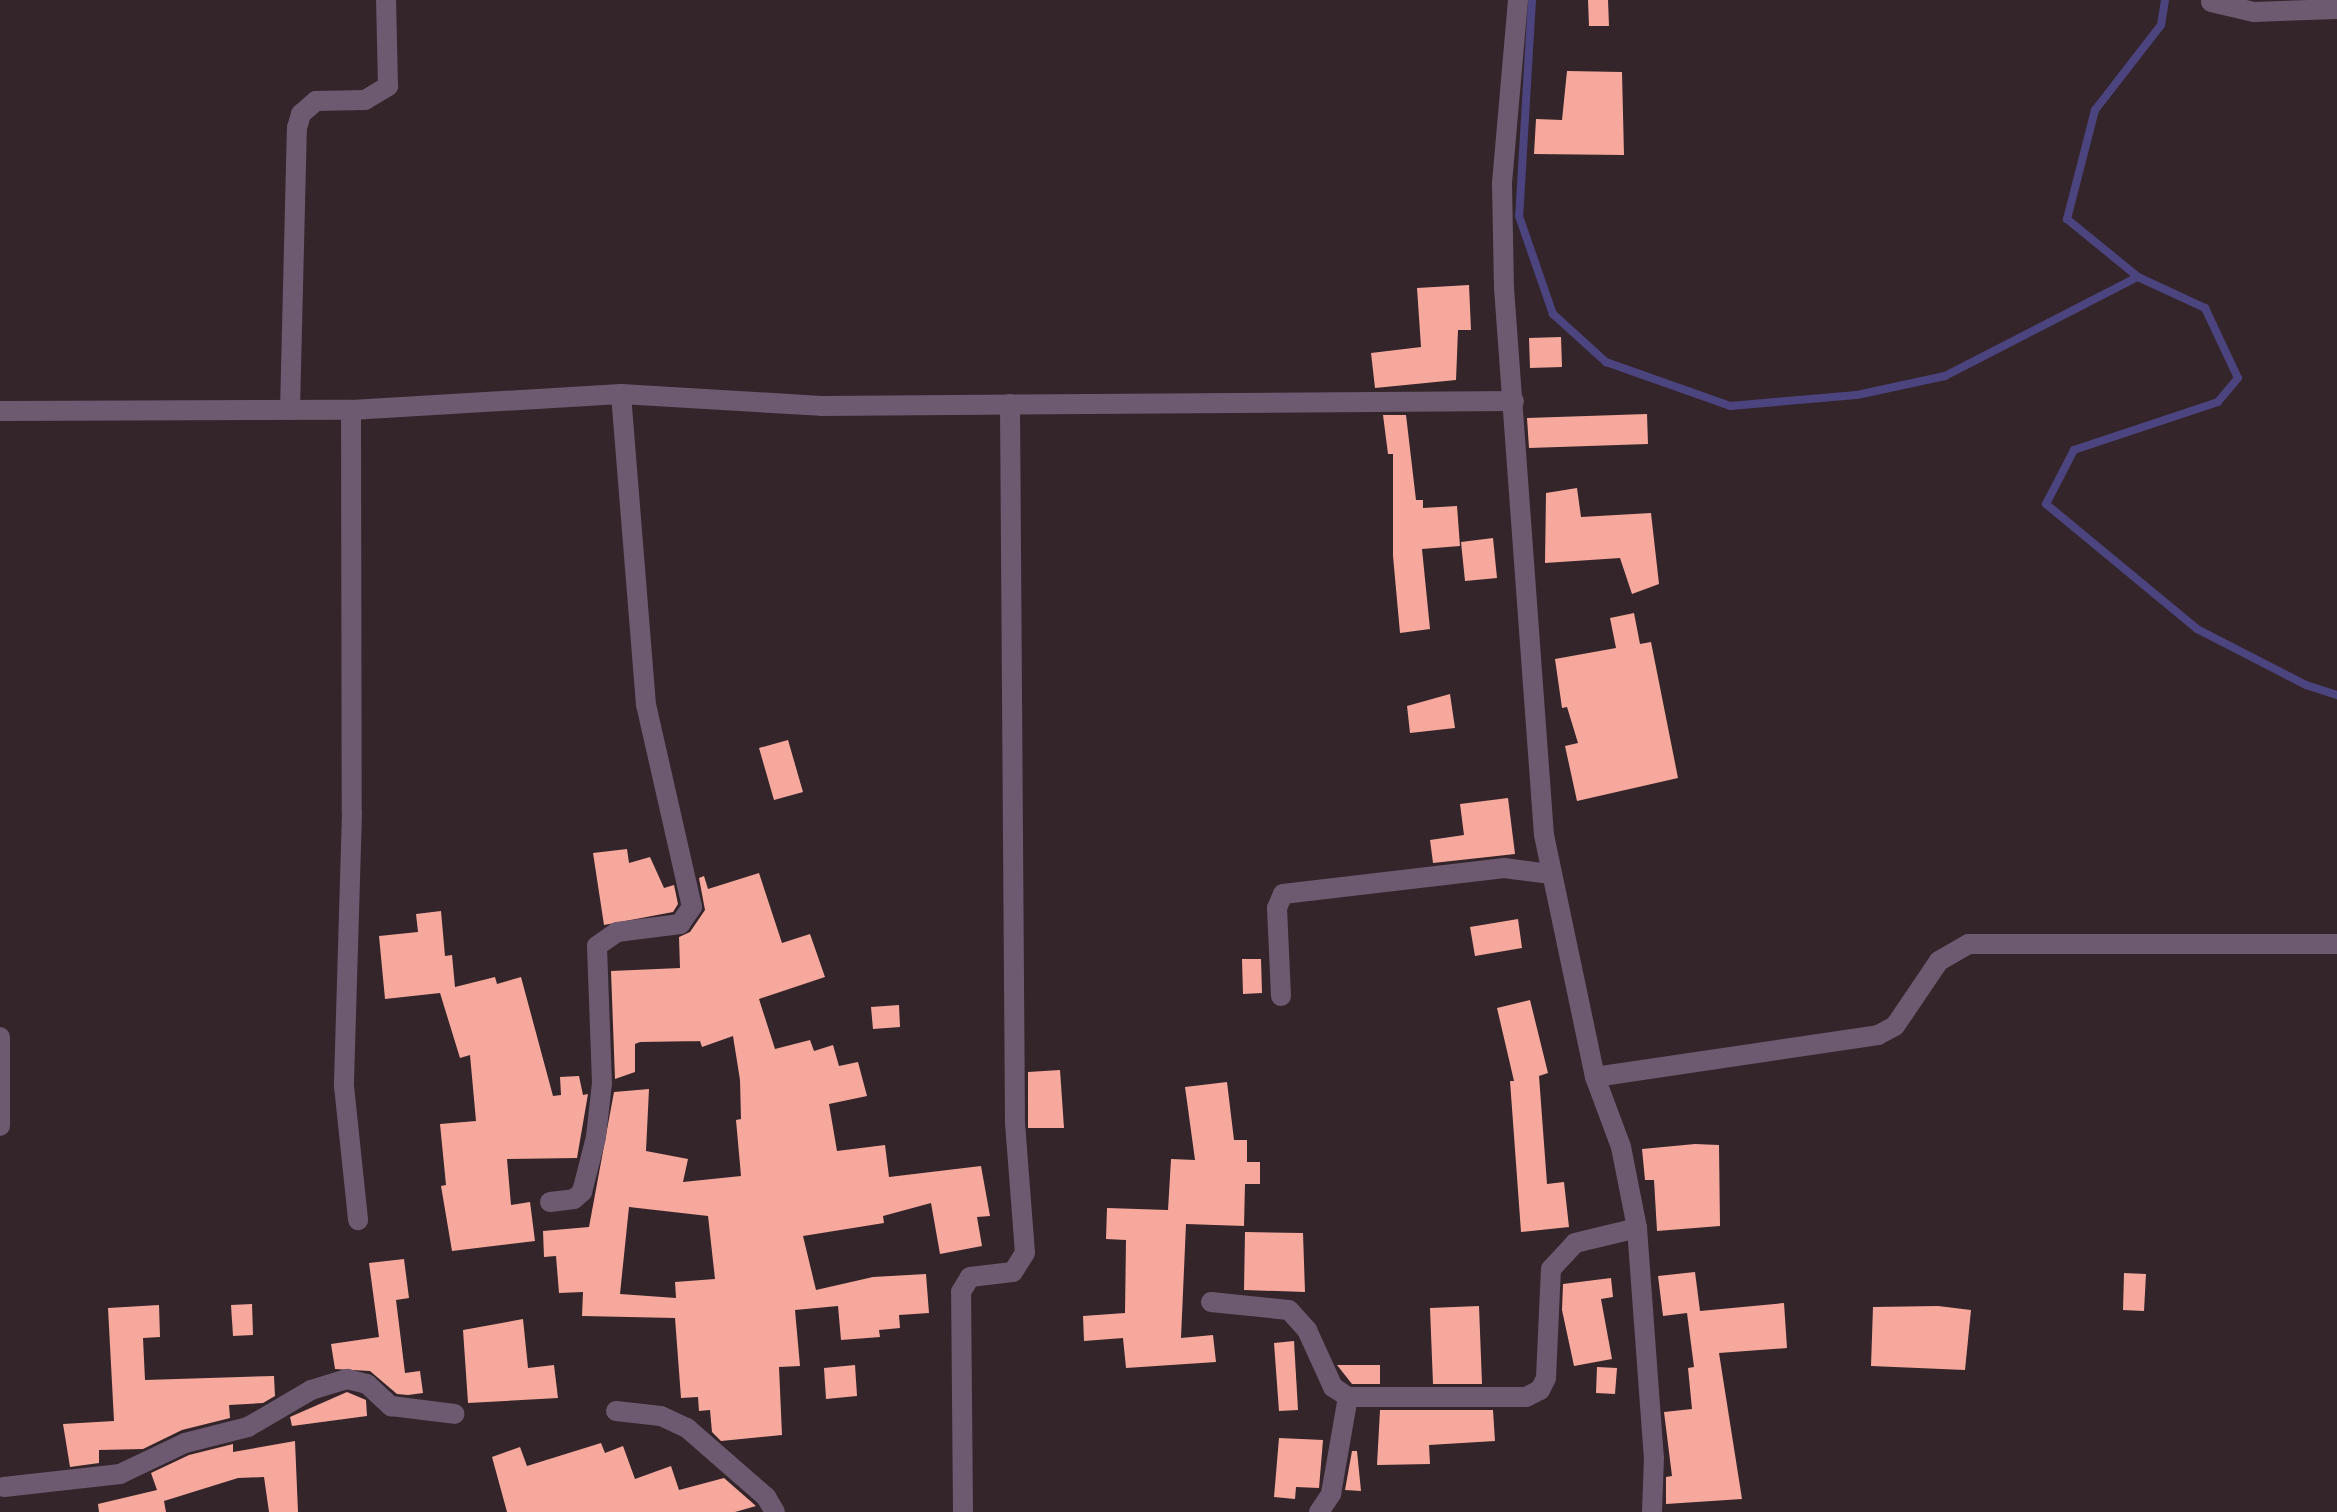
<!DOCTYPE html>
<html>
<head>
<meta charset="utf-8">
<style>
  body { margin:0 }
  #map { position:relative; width:2337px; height:1512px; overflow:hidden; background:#33252a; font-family:Overpass,sans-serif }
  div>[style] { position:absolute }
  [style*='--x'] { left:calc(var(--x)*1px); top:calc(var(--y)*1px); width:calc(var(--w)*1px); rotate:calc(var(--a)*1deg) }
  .stream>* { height:8px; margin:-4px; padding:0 4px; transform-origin:4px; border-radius:4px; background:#4c447f }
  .building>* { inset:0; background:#f7a89c }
  .street>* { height:20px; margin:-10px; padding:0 10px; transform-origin:10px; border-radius:10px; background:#6d5970 }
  span { translate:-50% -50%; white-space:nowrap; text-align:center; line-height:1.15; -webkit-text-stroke:8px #291b20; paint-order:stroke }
</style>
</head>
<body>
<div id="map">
  <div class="stream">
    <div style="--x:1532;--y:0;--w:216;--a:93.4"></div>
    <div style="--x:1519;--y:216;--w:104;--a:70.9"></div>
    <div style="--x:1553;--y:314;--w:72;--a:42.2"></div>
    <div style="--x:1606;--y:362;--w:132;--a:19.5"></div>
    <div style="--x:1730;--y:406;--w:127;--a:-5"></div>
    <div style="--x:1857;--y:395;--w:90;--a:-12.2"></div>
    <div style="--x:1945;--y:376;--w:217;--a:-27.2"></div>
    <div style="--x:2165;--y:0;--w:25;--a:99"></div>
    <div style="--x:2161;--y:25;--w:108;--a:127.8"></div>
    <div style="--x:2095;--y:110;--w:113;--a:104.4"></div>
    <div style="--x:2067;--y:219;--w:92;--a:39.2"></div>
    <div style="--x:2138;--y:277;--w:74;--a:24.8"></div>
    <div style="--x:2205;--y:308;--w:77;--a:64.8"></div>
    <div style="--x:2238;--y:378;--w:31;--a:130"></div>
    <div style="--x:2218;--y:402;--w:152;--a:161.6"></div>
    <div style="--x:2074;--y:450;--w:61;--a:117.4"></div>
    <div style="--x:2046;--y:504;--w:196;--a:39.6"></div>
    <div style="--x:2197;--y:629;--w:123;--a:27.2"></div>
    <div style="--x:2306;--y:685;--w:33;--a:18"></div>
  </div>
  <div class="building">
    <div style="clip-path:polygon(1588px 0,1608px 0,1609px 26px,1589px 26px)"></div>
    <div style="clip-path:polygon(1567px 71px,1622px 72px,1624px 155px,1534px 154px,1536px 119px,1562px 120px)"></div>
    <div style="clip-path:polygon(1469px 285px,1471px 330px,1458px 330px,1456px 380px,1375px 388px,1371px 353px,1421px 347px,1417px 288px)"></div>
    <div style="clip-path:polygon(1561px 337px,1562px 367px,1530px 368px,1529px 338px)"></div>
    <div style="clip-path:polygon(1647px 414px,1648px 444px,1529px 448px,1527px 418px)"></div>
    <div style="clip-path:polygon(1383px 415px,1406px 415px,1416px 500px,1423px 500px,1423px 508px,1457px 506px,1460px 546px,1422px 549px,1430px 629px,1400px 633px,1393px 556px,1393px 454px,1388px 454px)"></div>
    <div style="clip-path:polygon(1577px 488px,1581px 517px,1651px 513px,1659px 584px,1632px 594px,1620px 558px,1545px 563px,1546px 493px)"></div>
    <div style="clip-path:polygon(1493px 538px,1497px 578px,1465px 581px,1461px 542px)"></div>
    <div style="clip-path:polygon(1634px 613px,1640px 644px,1651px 642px,1678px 778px,1577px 801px,1565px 746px,1578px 743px,1567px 707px,1562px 708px,1555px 659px,1616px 648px,1610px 618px)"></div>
    <div style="clip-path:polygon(1450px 694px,1455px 728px,1410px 733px,1407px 706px)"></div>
    <div style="clip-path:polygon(788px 740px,803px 792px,774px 800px,759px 748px)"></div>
    <div style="clip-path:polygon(1508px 798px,1515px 854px,1433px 863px,1430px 840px,1464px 835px,1460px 804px)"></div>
    <div style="clip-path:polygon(627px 849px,629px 863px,650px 857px,664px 888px,674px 885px,678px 904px,673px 912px,604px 925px,593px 853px)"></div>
    <div style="clip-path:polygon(evenodd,759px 873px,782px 943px,810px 934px,825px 977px,759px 999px,775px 1049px,810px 1040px,814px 1051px,833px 1045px,839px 1066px,858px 1062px,867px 1096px,829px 1104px,837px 1151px,885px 1145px,889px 1177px,981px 1166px,990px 1216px,977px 1217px,982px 1246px,940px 1254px,931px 1203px,883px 1216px,884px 1223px,803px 1236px,816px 1290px,873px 1277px,926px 1274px,929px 1313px,899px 1315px,900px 1328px,879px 1330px,880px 1337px,841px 1340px,838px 1306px,795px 1310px,800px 1366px,779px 1367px,782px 1435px,721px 1441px,712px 1432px,710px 1410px,699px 1411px,698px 1397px,681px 1398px,675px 1318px,582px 1316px,583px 1292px,559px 1293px,556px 1256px,544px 1257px,543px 1231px,589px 1227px,614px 1092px,649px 1089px,646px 1151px,688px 1159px,683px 1182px,741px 1176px,736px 1120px,741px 1119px,740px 1080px,733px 1036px,702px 1047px,700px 1041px,640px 1042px,635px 1044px,635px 1072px,615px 1079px,611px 971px,680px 968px,679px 937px,690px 932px,705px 910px,699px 878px,704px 876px,708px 889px,759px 873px,629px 1207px,708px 1216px,715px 1279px,675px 1282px,676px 1298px,620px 1294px,629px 1207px)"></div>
    <div style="clip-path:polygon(441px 911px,445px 956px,452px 955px,455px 987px,495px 977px,497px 984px,521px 977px,553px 1096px,561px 1095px,560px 1077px,579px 1076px,583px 1095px,588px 1094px,577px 1158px,507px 1159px,511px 1205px,530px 1202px,535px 1241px,452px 1251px,441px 1186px,446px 1185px,440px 1124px,476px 1121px,470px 1055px,460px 1058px,440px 993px,385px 999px,379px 936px,418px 932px,416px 914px)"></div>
    <div style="clip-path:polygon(1518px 919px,1522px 948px,1475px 956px,1470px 927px)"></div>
    <div style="clip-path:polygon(1242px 959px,1261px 959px,1262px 993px,1243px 994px)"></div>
    <div style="clip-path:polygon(1530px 1000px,1548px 1073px,1539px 1076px,1547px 1184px,1564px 1182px,1569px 1227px,1521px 1232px,1510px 1081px,1514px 1081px,1497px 1008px)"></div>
    <div style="clip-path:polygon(899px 1005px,900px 1027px,873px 1029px,871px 1007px)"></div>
    <div style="clip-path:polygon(1060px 1070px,1064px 1128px,1028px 1128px,1028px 1072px)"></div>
    <div style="clip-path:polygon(1227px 1082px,1234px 1140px,1247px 1140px,1247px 1162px,1260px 1162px,1260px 1184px,1245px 1184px,1244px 1226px,1186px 1224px,1181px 1338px,1213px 1335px,1216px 1362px,1126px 1368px,1123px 1338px,1084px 1341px,1083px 1316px,1125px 1313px,1126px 1240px,1106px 1239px,1107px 1208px,1168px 1210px,1171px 1159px,1195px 1160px,1185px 1087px)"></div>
    <div style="clip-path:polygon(1695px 1144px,1719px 1145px,1720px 1226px,1657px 1231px,1654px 1180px,1645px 1180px,1642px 1149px)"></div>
    <div style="clip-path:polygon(1245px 1232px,1303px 1233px,1305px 1292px,1244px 1290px)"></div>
    <div style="clip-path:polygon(404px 1259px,409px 1298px,396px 1300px,405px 1373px,420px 1371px,423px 1393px,408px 1395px,397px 1394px,370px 1371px,335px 1369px,331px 1344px,379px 1337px,369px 1263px)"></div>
    <div style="clip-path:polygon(1695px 1272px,1700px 1311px,1784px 1303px,1787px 1348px,1719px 1353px,1742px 1499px,1666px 1504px,1666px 1477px,1672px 1476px,1664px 1412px,1692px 1409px,1688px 1368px,1694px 1367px,1687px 1313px,1663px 1316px,1658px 1276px)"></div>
    <div style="clip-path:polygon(2124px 1273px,2146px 1274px,2144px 1311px,2123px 1310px)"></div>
    <div style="clip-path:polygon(1611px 1278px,1613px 1297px,1601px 1299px,1612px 1359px,1574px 1366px,1562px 1310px,1563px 1284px)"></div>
    <div style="clip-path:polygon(252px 1304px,253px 1335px,233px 1336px,231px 1305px)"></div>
    <div style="clip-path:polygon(159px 1305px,160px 1337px,143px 1338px,145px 1380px,274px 1376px,275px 1396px,263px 1403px,229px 1405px,230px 1418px,182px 1430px,143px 1449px,99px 1450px,99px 1463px,70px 1467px,63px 1424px,114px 1421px,108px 1308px)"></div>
    <div style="clip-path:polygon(1479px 1306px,1482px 1384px,1433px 1384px,1430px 1308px)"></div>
    <div style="clip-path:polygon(1938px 1306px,1971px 1310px,1965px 1370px,1871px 1366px,1873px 1307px)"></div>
    <div style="clip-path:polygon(523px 1319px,528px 1368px,554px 1365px,558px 1398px,468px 1403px,463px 1330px)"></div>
    <div style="clip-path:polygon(1294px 1341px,1298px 1410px,1279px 1411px,1274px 1343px)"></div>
    <div style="clip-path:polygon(855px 1365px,857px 1396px,826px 1399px,824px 1368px)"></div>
    <div style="clip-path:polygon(1337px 1365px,1380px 1365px,1380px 1384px,1352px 1384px)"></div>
    <div style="clip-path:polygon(1597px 1367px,1617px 1368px,1615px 1394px,1596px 1393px)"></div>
    <div style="clip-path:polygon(347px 1392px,366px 1400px,367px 1416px,292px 1426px,290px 1417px)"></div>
    <div style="clip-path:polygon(1380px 1410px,1493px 1410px,1495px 1441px,1429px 1445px,1430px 1464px,1377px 1465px)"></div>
    <div style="clip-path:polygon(1279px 1438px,1323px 1440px,1319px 1488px,1296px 1487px,1295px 1499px,1274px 1497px)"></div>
    <div style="clip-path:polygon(295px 1441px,298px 1512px,269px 1512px,264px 1477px,238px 1478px,164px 1501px,166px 1512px,99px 1512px,98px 1504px,157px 1490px,151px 1473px,189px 1455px,233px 1444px,233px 1452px)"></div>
    <div style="clip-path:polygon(601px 1443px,605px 1453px,623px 1446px,635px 1479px,671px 1466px,679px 1490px,724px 1478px,756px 1506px,735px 1512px,507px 1512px,492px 1457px,520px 1447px,527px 1466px)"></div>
    <div style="clip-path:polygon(1352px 1451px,1357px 1451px,1361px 1491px,1345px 1490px)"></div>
  </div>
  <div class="street">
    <div style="--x:1518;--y:0;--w:185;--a:95"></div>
    <div style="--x:1502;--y:184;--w:104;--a:88.9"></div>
    <div style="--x:1504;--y:288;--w:548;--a:85.82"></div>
    <div style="--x:1544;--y:835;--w:247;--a:78.1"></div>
    <div style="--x:1595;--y:1077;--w:75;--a:69.6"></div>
    <div style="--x:1621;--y:1147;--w:83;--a:78.8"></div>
    <div style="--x:1637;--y:1228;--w:230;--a:85.8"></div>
    <div style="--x:1654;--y:1457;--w:55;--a:92.1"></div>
    <div style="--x:2211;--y:2;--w:44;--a:13.1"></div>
    <div style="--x:2254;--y:12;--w:83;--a:-2.1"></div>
    <div style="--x:290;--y:410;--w:282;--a:-88.6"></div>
    <div style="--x:297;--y:128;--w:15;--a:-74"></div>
    <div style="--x:301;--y:114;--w:20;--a:-41"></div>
    <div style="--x:316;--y:101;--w:49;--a:-1.2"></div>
    <div style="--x:365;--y:100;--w:27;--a:-31"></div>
    <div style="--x:388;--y:86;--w:86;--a:-91.3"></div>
    <div style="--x:351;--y:410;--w:402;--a:89.9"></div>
    <div style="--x:352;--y:812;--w:274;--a:91.7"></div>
    <div style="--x:344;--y:1086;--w:135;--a:84"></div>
    <div style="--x:0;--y:411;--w:351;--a:-0.2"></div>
    <div style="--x:351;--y:410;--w:270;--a:-3.4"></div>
    <div style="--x:621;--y:394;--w:200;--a:3.4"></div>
    <div style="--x:821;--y:406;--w:693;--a:-0.41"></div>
    <div style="--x:1281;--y:996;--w:88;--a:-92.6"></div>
    <div style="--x:1277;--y:908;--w:15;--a:-67"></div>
    <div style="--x:1283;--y:894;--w:223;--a:-6.7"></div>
    <div style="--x:1504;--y:868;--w:46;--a:7.4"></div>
    <div style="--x:0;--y:1037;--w:89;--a:90"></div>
    <div style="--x:1595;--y:1077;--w:286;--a:-8.4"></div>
    <div style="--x:1878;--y:1035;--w:19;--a:-28"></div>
    <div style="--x:1895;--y:1026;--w:78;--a:-55.9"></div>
    <div style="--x:1939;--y:961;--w:34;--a:-30"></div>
    <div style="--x:1969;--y:944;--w:368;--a:0"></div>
    <div style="--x:550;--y:1202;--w:24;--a:-7"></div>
    <div style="--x:574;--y:1199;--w:11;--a:-41"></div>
    <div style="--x:582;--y:1192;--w:57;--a:-75.7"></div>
    <div style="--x:596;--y:1137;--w:54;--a:-83.7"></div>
    <div style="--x:602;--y:1083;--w:137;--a:-92.1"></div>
    <div style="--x:597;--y:946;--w:24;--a:-35"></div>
    <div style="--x:617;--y:932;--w:64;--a:-7.2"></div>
    <div style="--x:680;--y:924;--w:21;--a:-55"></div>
    <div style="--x:692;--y:907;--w:207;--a:-102.8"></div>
    <div style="--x:646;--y:705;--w:312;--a:-94.6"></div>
    <div style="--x:1211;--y:1302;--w:78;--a:5.9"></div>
    <div style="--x:1289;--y:1310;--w:27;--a:48"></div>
    <div style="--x:1307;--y:1330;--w:63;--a:65.5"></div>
    <div style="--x:1333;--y:1387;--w:18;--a:34"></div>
    <div style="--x:1348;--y:1397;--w:178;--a:0"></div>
    <div style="--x:1526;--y:1397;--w:16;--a:-27"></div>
    <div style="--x:1540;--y:1390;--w:13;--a:-63"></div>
    <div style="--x:1546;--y:1378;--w:109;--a:-87.4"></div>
    <div style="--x:1551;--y:1269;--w:35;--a:-47"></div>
    <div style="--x:1575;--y:1243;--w:64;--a:-13.6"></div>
    <div style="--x:616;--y:1411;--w:45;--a:6.3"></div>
    <div style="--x:661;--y:1416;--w:29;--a:25"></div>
    <div style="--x:687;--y:1428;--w:105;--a:41.1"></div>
    <div style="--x:766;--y:1497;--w:17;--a:59"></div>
    <div style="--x:4;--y:1487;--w:117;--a:-6.4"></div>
    <div style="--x:120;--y:1474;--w:72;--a:-25.5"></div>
    <div style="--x:185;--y:1443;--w:65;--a:-14.3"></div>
    <div style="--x:248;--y:1427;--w:73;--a:-30.4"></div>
    <div style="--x:311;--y:1390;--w:38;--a:-17"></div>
    <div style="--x:347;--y:1379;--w:21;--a:14"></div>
    <div style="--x:367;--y:1384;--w:33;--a:43"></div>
    <div style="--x:391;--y:1406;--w:64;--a:7.1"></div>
    <div style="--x:963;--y:1512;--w:220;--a:-90.5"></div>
    <div style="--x:961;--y:1292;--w:17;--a:-59"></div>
    <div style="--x:970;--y:1277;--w:43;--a:-6.6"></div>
    <div style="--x:1013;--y:1272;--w:22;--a:-58"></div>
    <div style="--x:1025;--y:1253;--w:130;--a:-94.4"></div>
    <div style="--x:1015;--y:1123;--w:719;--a:-90.4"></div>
    <div style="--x:1319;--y:1512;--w:22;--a:-56"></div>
    <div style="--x:1331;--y:1494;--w:98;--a:-80.1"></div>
  </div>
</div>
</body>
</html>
